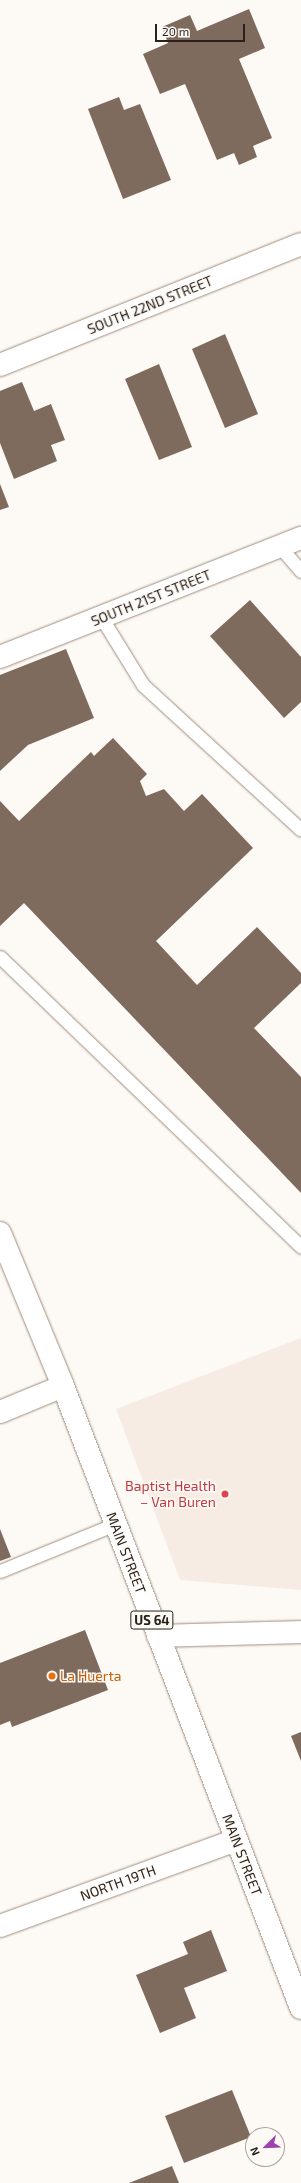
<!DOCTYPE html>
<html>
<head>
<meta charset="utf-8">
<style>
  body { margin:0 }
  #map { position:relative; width:301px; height:2183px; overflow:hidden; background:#fdf9f5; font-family:"Exo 2",sans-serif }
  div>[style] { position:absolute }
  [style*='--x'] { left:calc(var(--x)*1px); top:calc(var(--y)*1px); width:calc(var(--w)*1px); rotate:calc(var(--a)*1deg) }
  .built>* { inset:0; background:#f7ece3 }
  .building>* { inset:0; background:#7f6a5e }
  .roads { filter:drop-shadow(0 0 1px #a08d7d) drop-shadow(0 0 1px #a08d7d) }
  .service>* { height:13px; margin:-6.5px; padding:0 6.5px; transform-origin:6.5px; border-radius:6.5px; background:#fff }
  .minor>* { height:22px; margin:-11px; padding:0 11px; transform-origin:11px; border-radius:11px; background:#fff }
  .tertiary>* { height:22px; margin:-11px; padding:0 11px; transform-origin:11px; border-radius:11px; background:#fff }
  .primary>* { height:22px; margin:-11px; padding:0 11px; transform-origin:11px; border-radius:11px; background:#fff }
  .dots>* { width:11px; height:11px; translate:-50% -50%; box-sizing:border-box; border:2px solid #fdf9f5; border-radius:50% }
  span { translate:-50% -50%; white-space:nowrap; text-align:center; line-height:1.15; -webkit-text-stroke:3px #fdf9f5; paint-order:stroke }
  .shield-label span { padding:1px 3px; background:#fdf9f5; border:1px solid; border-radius:3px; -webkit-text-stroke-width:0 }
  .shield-label { font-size:13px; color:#29221c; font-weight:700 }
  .street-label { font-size:14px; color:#29221c }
  .health-label { font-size:14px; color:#be3a42 }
  .right { translate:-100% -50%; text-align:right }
  .food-label { font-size:14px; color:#c56008 }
  .left { translate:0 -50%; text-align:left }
  .north { position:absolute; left:245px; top:2127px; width:40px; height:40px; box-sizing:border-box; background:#fdf9f5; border:1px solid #a8a39e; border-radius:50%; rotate:247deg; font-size:11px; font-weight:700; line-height:16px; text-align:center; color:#29221c }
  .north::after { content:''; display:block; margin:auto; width:14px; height:18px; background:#9c43af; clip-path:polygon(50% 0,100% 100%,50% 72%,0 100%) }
  .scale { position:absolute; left:155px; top:24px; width:90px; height:18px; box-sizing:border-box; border:2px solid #29221c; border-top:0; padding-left:5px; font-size:12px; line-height:14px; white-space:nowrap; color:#29221c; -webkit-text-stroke:3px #fdf9f5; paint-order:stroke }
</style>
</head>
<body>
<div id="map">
  <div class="built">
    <div style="clip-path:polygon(301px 1338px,301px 1590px,180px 1580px,116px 1409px)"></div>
  </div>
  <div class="building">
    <div style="clip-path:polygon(249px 9px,265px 48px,239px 59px,272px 138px,253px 146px,257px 157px,239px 165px,234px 153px,217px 160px,185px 84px,160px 94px,143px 54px,168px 43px,162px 27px,190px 15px,197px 31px)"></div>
    <div style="clip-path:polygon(119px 97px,124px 110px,140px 104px,171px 180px,123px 199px,88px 109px)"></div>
    <div style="clip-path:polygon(225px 334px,258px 414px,225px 428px,192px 349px)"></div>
    <div style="clip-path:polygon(159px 364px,192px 447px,159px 460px,125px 379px)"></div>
    <div style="clip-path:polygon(22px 382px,34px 411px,51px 404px,65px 440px,51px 445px,57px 461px,14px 479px,0 443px,0 391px)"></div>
    <div style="clip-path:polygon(0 484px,9px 507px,0 510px)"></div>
    <div style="clip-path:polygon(250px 600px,301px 657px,301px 702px,284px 718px,210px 636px)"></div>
    <div style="clip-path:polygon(66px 649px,94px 718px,28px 745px,0 771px,0 675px)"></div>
    <div style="clip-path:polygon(113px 738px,147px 774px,140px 781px,146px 796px,164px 789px,184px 811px,202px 794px,253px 848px,156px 941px,197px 985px,257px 927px,301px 973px,301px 983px,254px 1028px,301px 1077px,301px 1193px,24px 903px,0 926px,0 801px,19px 821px,91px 752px,94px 756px)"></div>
    <div style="clip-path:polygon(0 1529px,11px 1557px,0 1561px)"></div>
    <div style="clip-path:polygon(85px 1630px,108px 1690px,12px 1727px,10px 1721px,0 1725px,0 1663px)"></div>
    <div style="clip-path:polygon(301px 1732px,301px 1761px,291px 1736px)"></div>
    <div style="clip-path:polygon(211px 1930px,227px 1971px,184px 1988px,196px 2018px,160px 2033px,136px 1975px,188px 1954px,183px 1942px)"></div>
    <div style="clip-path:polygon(232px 2090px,251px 2137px,184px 2163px,165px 2116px)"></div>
    <div style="clip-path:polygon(172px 2166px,179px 2183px,129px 2183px)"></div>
  </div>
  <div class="roads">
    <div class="service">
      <div style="--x:280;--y:547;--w:32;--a:49"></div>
      <div style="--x:101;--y:617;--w:80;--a:58.3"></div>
      <div style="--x:143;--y:685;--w:214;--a:42.5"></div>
      <div style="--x:0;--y:957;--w:418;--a:43.9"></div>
      <div style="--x:0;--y:1571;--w:124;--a:-22.2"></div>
    </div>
    <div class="minor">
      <div style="--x:0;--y:365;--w:324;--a:-21.9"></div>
      <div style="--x:0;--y:657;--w:324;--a:-21.6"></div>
      <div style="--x:158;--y:1636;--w:143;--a:-1.6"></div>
      <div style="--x:0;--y:1926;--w:251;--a:-20"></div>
    </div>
    <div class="tertiary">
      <div style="--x:0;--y:1412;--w:68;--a:-22.4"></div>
    </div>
    <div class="primary">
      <div style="--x:0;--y:1233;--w:165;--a:67.6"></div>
      <div style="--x:63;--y:1386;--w:666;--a:69.06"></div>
    </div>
  </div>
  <div class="dots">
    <div style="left:225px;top:1494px;background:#e0444e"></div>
    <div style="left:52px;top:1676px;background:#e8710a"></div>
  </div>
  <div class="shield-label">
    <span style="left:152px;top:1620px">US 64</span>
  </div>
  <div class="street-label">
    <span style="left:150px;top:305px;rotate:-22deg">SOUTH 22ND STREET</span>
    <span style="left:151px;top:598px;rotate:-22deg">SOUTH 21ST STREET</span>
    <span style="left:126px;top:1553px;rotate:69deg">MAIN STREET</span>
    <span style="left:242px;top:1855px;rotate:69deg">MAIN STREET</span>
    <span style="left:118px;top:1883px;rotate:-20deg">NORTH 19TH</span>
  </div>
  <div class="health-label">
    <span class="right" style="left:216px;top:1494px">Baptist Health<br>– Van Buren</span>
  </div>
  <div class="food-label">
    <span class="left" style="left:60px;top:1676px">La Huerta</span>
  </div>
  <div class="north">N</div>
  <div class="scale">20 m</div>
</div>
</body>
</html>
